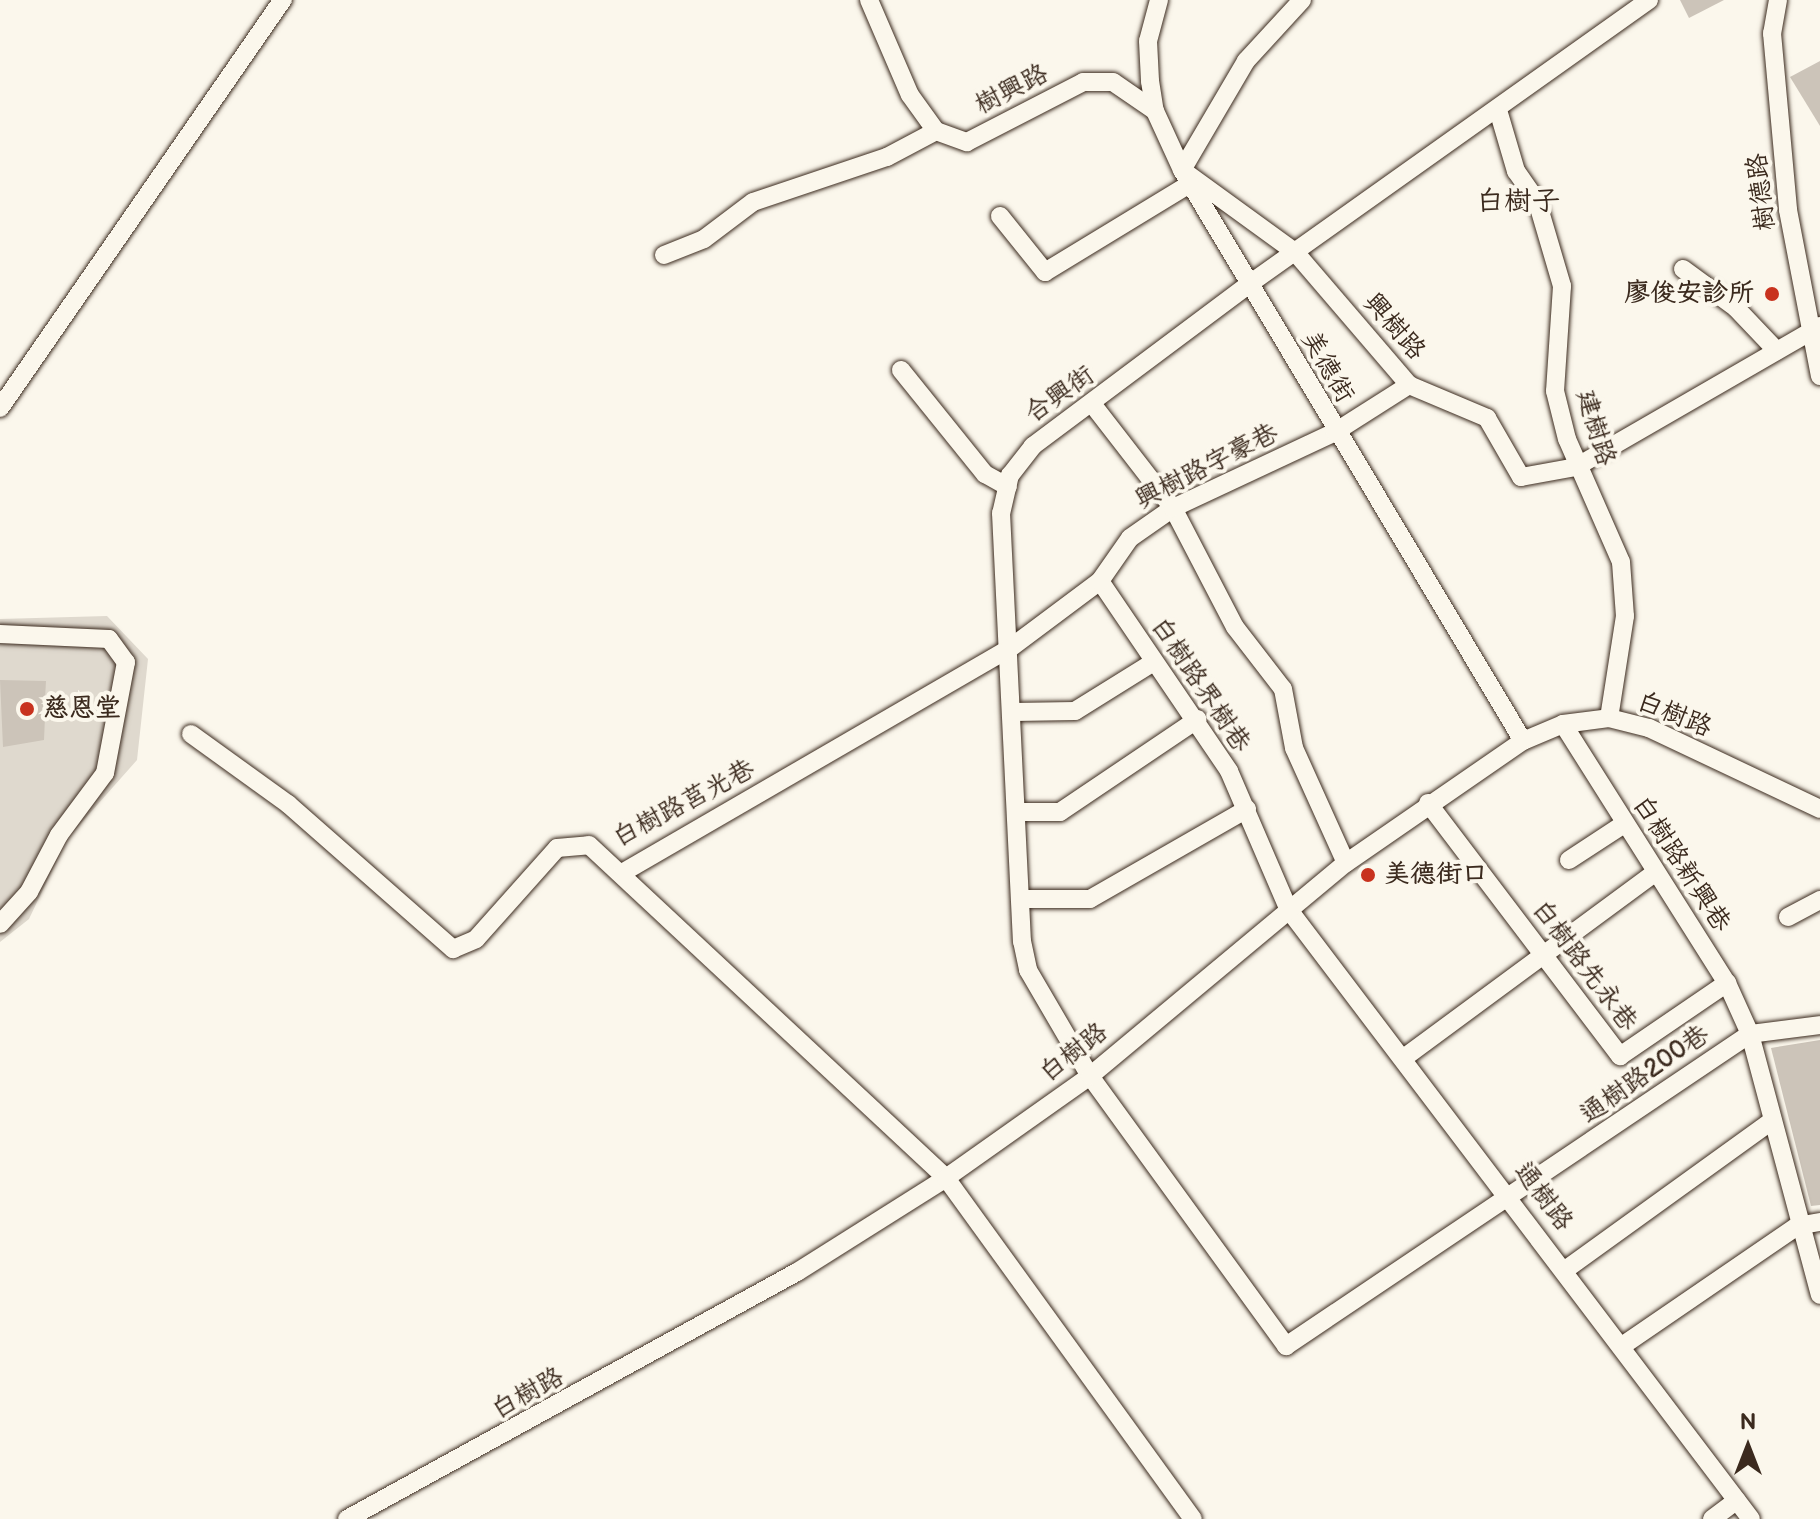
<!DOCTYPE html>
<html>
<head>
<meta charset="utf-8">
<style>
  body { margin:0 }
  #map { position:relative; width:1820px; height:1519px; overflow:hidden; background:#fbf7ec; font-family:"Balsamiq Sans","LXGW WenKai TC",sans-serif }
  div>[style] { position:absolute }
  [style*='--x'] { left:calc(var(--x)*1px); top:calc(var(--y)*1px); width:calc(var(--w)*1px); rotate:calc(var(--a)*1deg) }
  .green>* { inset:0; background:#dfd9ce }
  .building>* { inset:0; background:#ccc4b9 }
  .roads { filter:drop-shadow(0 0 2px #3b2a1e) drop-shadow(0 0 2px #3b2a1e) }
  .minor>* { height:18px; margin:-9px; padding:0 9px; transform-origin:9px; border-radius:9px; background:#fbf7ec }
  .dots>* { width:22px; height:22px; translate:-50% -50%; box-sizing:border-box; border:4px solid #fbf7ec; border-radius:50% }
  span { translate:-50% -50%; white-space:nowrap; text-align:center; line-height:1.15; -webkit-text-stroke:8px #fbf7ec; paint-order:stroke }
  .street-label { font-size:26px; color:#3b2a1e }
  .poi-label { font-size:26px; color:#3b2a1e; font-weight:700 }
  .right { translate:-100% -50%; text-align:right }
  .left { translate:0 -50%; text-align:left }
  .neighbourhood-label { font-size:28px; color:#3b2a1e }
  .north { position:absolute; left:1708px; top:1407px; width:80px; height:80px; -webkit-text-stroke:6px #fbf7ec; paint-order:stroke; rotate:0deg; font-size:22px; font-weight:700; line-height:32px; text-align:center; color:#3b2a1e }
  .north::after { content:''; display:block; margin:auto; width:28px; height:36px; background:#3b2a1e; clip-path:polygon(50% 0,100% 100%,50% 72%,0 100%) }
</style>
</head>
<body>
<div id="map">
  <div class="green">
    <div style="clip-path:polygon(107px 616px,148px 659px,137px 760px,67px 839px,29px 919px,0 942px,0 619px)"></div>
  </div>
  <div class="building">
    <div style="clip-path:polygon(1680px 0,1724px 0,1689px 18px)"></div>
    <div style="clip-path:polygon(1820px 61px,1820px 126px,1790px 77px)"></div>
    <div style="clip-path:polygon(0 680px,46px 681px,45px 699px,55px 700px,55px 717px,45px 717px,44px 740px,3px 747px)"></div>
    <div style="clip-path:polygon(1820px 1040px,1820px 1205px,1811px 1206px,1771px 1048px)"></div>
  </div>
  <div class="roads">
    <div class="minor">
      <div style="--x:869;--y:0;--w:103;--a:66.7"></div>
      <div style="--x:910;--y:95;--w:44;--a:54.2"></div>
      <div style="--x:936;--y:131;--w:33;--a:20"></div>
      <div style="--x:967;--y:142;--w:131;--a:-27.3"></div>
      <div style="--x:1083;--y:82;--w:30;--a:0"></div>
      <div style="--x:1113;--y:82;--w:51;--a:34.6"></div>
      <div style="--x:1159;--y:0;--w:42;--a:105"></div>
      <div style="--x:1148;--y:41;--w:40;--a:87.1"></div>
      <div style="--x:1150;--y:81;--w:30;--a:81"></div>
      <div style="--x:1155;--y:111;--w:65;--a:65.4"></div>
      <div style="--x:1182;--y:170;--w:665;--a:59.15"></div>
      <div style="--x:1302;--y:0;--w:83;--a:132.6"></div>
      <div style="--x:1246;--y:61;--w:126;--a:120.4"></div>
      <div style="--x:1182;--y:170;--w:140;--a:36"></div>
      <div style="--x:1295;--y:252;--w:175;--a:49.4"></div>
      <div style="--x:1409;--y:385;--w:85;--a:22.9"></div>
      <div style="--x:1487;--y:418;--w:68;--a:60"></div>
      <div style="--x:1521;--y:477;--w:56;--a:-10.3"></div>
      <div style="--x:1576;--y:467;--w:282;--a:-30"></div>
      <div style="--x:1649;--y:0;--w:492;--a:144.6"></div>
      <div style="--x:1248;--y:285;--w:269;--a:143.2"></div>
      <div style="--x:1033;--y:446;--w:37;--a:128"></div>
      <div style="--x:1010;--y:475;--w:39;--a:103"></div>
      <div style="--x:1001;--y:513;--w:429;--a:87.2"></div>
      <div style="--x:1022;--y:941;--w:30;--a:78"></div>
      <div style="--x:1028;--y:970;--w:123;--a:59.7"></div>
      <div style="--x:1090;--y:1076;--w:334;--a:54"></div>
      <div style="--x:1286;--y:1346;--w:559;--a:-33.92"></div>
      <div style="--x:1750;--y:1034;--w:71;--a:-7.3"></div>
      <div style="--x:1778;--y:0;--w:34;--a:100"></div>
      <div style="--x:1772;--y:33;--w:178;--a:84.8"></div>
      <div style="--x:1788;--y:210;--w:169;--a:79.1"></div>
      <div style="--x:1498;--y:110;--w:64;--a:73.6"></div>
      <div style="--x:1516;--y:171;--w:37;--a:55"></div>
      <div style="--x:1537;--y:201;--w:89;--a:73.6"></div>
      <div style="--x:1562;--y:286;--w:105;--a:93.8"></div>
      <div style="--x:1555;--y:391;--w:49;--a:76"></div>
      <div style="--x:1567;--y:439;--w:134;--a:66.3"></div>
      <div style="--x:1621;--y:562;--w:54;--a:85.8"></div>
      <div style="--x:1625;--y:616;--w:103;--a:98.9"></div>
      <div style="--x:1000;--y:216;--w:72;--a:51.2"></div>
      <div style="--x:1045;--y:272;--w:170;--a:-31.3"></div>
      <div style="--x:664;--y:255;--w:43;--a:-21.8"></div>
      <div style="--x:704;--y:239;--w:61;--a:-37.1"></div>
      <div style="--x:753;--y:202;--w:141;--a:-18.6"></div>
      <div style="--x:887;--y:157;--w:55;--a:-28"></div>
      <div style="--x:1683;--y:269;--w:66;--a:36.3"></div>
      <div style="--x:1736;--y:308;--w:59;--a:46.4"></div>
      <div style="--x:901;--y:370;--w:134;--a:51.1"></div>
      <div style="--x:985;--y:474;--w:26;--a:29"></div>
      <div style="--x:1093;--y:405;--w:130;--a:52.2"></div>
      <div style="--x:1173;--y:508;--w:134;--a:62.5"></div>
      <div style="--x:1235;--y:627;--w:78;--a:52.3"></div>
      <div style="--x:1283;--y:689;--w:60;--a:79.4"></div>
      <div style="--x:1294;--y:748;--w:126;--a:65.7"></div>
      <div style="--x:0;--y:408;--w:497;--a:-55.3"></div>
      <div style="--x:1100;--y:581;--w:230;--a:55.8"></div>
      <div style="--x:1229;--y:771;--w:151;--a:66.7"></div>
      <div style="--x:1289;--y:910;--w:764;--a:52.82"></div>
      <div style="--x:0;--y:634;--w:109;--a:2.6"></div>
      <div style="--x:109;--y:639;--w:29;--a:54"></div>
      <div style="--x:126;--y:662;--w:113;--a:100.7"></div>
      <div style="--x:105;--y:773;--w:77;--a:126.6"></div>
      <div style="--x:59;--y:835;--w:64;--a:117.8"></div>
      <div style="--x:29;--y:892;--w:43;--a:132.2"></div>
      <div style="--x:1014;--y:712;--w:61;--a:-0.9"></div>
      <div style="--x:1075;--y:711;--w:91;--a:-31.9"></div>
      <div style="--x:1563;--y:724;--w:307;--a:57.7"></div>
      <div style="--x:1727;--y:983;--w:56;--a:65.7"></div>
      <div style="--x:1750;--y:1034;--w:270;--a:75"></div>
      <div style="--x:191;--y:734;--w:120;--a:35.8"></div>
      <div style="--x:288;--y:804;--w:220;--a:41.3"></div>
      <div style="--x:453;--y:949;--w:25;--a:-23"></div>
      <div style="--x:476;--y:939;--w:122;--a:-48.3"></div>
      <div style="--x:557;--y:848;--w:32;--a:-5"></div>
      <div style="--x:589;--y:845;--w:488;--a:43"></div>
      <div style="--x:946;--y:1178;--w:421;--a:54.1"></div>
      <div style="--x:1428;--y:803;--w:318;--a:52.8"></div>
      <div style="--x:1620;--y:1056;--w:130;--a:-34.3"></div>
      <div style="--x:1016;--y:812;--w:44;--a:0"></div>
      <div style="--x:1060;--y:812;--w:166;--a:-34"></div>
      <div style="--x:1569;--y:860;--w:66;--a:-33.2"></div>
      <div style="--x:622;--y:873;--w:447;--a:-30.1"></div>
      <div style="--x:1009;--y:649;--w:114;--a:-36.8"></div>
      <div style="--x:1100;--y:581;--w:52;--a:-55.1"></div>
      <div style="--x:1130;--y:538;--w:52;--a:-34.9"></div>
      <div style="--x:1173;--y:508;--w:179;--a:-25.1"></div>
      <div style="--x:1335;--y:432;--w:88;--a:-32.4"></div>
      <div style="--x:1024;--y:899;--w:66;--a:0"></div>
      <div style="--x:1090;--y:899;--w:181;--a:-29.8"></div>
      <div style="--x:1788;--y:917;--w:36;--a:-28"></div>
      <div style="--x:1405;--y:1057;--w:310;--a:-36.4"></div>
      <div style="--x:1565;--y:1270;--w:256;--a:-35.8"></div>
      <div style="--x:1622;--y:1346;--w:212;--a:-34.4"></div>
      <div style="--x:1797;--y:1226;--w:23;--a:-10"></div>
      <div style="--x:347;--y:1519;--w:513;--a:-28.76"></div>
      <div style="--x:797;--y:1272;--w:176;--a:-32.2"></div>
      <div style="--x:946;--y:1178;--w:176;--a:-35.3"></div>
      <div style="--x:1090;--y:1076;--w:333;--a:-39.8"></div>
      <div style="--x:1346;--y:863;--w:215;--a:-34.6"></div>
      <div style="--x:1523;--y:741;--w:43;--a:-23"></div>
      <div style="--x:1563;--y:724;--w:46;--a:-7.4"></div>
      <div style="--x:1609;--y:718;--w:41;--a:14"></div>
      <div style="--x:1649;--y:728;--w:189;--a:25.3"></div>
      <div style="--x:1712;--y:1519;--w:31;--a:-37"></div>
    </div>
  </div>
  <div class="dots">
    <div style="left:1772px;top:294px;background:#c8321e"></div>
    <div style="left:27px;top:709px;background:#c8321e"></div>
    <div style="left:1368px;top:875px;background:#c8321e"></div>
  </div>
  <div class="street-label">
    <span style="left:1012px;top:90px;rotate:-27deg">樹興路</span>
    <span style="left:1762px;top:192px;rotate:-97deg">樹德路</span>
    <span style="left:1394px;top:327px;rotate:49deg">興樹路</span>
    <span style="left:1327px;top:367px;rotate:60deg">美德街</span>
    <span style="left:1060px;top:395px;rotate:-35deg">合興街</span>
    <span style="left:1595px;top:428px;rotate:73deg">建樹路</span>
    <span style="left:1207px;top:467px;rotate:-27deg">興樹路字豪巷</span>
    <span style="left:1200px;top:685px;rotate:56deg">白樹路界樹巷</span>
    <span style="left:1674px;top:715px;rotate:22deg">白樹路</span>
    <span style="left:684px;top:804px;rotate:-28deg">白樹路莒光巷</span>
    <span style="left:1681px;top:864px;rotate:57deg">白樹路新興巷</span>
    <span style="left:1584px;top:966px;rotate:53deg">白樹路先永巷</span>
    <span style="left:1074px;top:1053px;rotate:-38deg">白樹路</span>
    <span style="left:1645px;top:1075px;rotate:-35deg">通樹路200巷</span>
    <span style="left:1543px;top:1197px;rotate:53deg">通樹路</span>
    <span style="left:528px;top:1394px;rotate:-29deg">白樹路</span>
  </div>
  <div class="poi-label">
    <span class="right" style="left:1754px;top:294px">廖俊安診所</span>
    <span class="left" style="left:43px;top:709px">慈恩堂</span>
    <span class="left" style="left:1384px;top:875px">美德街口</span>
  </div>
  <div class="neighbourhood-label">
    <span style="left:1518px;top:202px">白樹子</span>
  </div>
  <div class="north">N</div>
</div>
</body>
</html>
